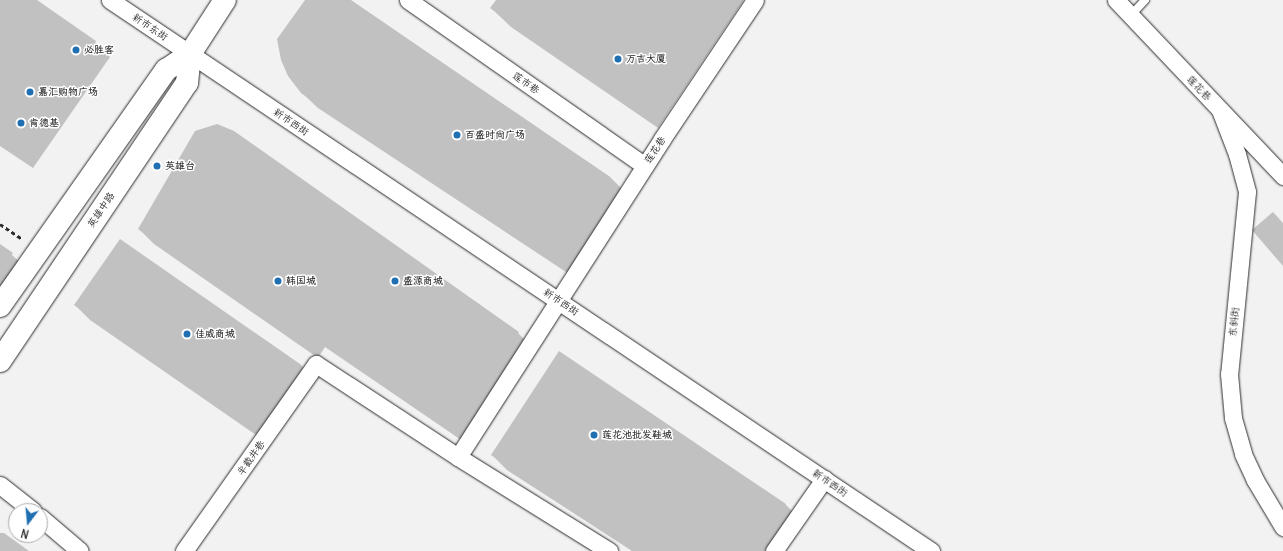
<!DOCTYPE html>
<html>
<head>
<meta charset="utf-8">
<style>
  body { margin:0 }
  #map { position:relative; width:1283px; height:551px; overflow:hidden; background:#f2f2f2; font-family:Delius,"LXGW WenKai TC",sans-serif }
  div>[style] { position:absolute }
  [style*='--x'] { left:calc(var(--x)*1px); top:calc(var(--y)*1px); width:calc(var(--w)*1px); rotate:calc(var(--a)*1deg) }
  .shadow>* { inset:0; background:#0003 }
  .building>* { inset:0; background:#c1c1c1 }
  .path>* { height:2.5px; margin-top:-1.25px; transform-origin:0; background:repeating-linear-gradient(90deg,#2b2b2b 0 4px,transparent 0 7px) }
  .roads { filter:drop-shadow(0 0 1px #2b2b2b) drop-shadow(0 0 1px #2b2b2b) }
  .service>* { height:8px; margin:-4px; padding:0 4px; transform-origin:4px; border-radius:4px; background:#fff }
  .minor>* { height:17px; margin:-8.5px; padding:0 8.5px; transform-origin:8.5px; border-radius:8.5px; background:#fff }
  .primary>* { height:22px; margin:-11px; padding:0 11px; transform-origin:11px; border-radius:11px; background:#fff }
  .dots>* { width:11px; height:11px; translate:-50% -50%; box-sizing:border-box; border:2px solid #fff; border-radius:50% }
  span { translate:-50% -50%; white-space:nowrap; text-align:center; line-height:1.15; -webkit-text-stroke:3px #fff; paint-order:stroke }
  .street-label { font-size:10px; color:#2b2b2b }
  .poi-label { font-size:10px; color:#2b2b2b; font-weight:700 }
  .left { translate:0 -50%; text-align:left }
  .north { position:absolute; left:8px; top:503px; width:40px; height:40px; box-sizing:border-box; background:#fff; border:1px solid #aaa; border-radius:50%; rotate:196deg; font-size:11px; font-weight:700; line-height:16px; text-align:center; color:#2b2b2b }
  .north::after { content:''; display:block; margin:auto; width:14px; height:18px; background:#1f6fb2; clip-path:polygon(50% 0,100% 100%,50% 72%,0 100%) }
</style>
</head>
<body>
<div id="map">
  <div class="shadow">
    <div style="clip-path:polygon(0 0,35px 0,95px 42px,110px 57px,33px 168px,0 146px)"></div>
    <div style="clip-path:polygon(306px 0,349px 0,610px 177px,625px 192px,569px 274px,318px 108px,302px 93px)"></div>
    <div style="clip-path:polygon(497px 0,744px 0,658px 128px,511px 27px,491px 8px)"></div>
    <div style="clip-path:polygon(139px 229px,518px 333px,533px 348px,467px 444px,325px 347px,318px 358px,154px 244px)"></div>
    <div style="clip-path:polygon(0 245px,27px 268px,0 306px)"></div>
    <div style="clip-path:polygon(75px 305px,300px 364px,315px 379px,269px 444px,90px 320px)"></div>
    <div style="clip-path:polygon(492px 455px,785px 504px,800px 519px,780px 551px,632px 551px,507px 470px)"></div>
  </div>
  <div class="building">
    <div style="clip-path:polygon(0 0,37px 0,96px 41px,17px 154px,0 142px)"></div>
    <div style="clip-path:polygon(305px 0,351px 0,610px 177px,554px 260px,301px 93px,288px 76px,281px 60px,277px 39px)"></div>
    <div style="clip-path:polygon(496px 0,712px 0,638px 109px,490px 8px)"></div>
    <div style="clip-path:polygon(217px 124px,234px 131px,519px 332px,452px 430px,310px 333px,302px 344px,138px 229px,195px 131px)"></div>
    <div style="clip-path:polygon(1273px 212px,1283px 223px,1283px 266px,1252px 230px)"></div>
    <div style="clip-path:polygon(120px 239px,300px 364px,254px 430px,74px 305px)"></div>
    <div style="clip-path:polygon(0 244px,13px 253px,0 271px)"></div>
    <div style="clip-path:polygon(559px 351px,786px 504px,755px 551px,638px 551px,491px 455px)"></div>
    <div style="clip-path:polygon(0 533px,4px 533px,29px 551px,0 551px)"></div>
  </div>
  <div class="path">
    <div style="--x:0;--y:224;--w:27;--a:34"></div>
  </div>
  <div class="roads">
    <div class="service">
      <div style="--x:1132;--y:14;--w:19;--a:-47"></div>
    </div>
    <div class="minor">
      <div style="--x:110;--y:0;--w:989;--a:33.87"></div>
      <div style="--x:408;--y:0;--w:289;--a:35"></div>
      <div style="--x:1116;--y:0;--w:243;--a:46.5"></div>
      <div style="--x:1220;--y:110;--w:47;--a:68.9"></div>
      <div style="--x:1237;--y:154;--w:39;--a:75"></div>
      <div style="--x:1247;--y:192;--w:183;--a:95.6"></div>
      <div style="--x:1229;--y:374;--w:44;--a:84.8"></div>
      <div style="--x:1233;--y:418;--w:37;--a:74"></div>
      <div style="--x:1243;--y:454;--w:29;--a:65"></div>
      <div style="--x:1255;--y:480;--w:55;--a:59.2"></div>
      <div style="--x:458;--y:457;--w:378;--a:-57.3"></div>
      <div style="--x:662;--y:139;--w:167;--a:-56.2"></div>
      <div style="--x:0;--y:485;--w:42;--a:38.2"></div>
      <div style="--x:40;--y:517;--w:52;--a:40.4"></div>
      <div style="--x:184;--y:551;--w:229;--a:-54.8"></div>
      <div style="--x:316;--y:364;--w:170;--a:33.2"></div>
      <div style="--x:458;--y:457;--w:178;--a:31.9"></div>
      <div style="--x:774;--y:551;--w:88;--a:-55.2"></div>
    </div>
    <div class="primary">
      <div style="--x:0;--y:306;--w:289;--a:-54.9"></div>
      <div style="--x:166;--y:70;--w:29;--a:-34"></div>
      <div style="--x:190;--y:54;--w:64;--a:-57.1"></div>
      <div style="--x:0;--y:361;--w:335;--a:-56.1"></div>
      <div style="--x:187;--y:83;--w:29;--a:-84"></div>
    </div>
  </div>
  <div class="dots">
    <div style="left:76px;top:50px;background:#1f6fb2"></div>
    <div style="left:618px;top:59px;background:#1f6fb2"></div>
    <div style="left:30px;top:92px;background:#1f6fb2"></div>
    <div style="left:21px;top:123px;background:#1f6fb2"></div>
    <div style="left:457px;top:135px;background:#1f6fb2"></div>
    <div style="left:157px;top:166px;background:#1f6fb2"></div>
    <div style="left:278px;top:281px;background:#1f6fb2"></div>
    <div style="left:395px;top:281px;background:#1f6fb2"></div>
    <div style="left:187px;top:334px;background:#1f6fb2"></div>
    <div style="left:594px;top:435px;background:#1f6fb2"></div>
  </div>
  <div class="street-label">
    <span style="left:150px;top:27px;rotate:34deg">新市东街</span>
    <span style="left:526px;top:83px;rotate:35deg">莲市巷</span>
    <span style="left:1199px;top:88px;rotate:46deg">莲花巷</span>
    <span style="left:291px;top:122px;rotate:34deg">新市西街</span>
    <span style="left:655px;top:150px;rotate:-57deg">莲花巷</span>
    <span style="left:101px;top:210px;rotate:-56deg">英雄中路</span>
    <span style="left:561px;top:302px;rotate:34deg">新市西街</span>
    <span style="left:1234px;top:322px;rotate:-84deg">东斜街</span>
    <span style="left:251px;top:458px;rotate:-55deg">半截井巷</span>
    <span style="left:830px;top:483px;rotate:34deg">新市西街</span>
  </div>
  <div class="poi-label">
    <span class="left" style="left:84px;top:50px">必胜客</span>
    <span class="left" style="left:626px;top:59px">万吉大厦</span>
    <span class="left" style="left:38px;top:92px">嘉汇购物广场</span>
    <span class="left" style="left:29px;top:123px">肯德基</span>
    <span class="left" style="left:465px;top:135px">百盛时尚广场</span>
    <span class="left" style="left:165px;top:166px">英雄台</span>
    <span class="left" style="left:286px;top:281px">韩国城</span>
    <span class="left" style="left:403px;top:281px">盛源商城</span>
    <span class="left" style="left:195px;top:334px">佳威商城</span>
    <span class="left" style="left:602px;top:435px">莲花池批发鞋城</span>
  </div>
  <div class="north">N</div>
</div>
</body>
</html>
